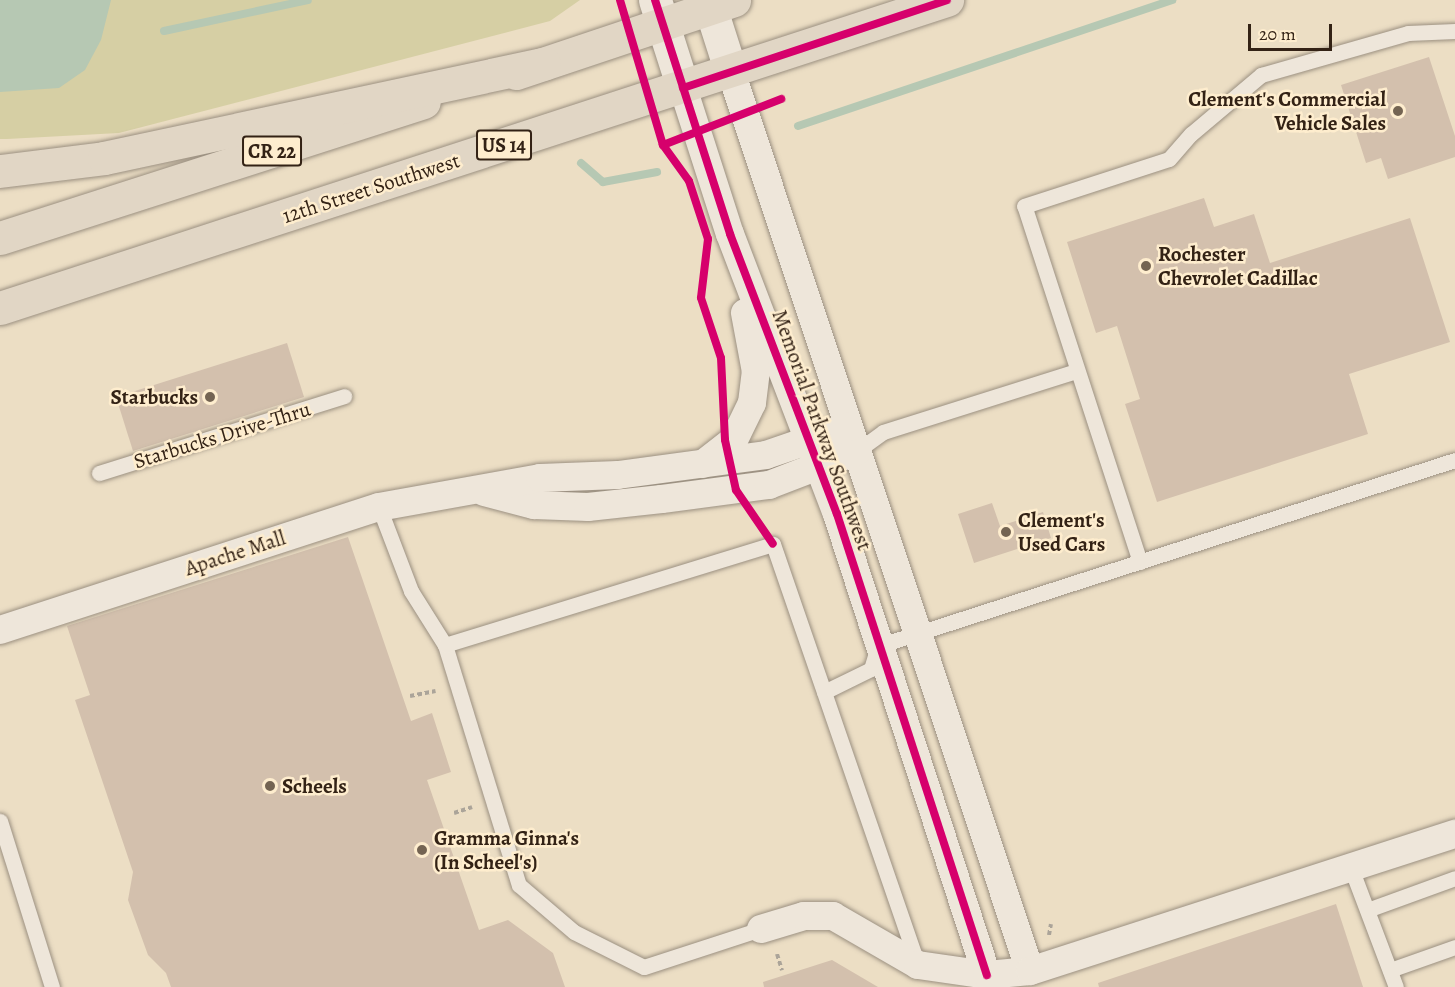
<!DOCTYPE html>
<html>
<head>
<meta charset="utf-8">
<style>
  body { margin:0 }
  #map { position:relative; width:1455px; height:987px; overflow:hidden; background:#ecdec4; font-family:Alegreya,serif }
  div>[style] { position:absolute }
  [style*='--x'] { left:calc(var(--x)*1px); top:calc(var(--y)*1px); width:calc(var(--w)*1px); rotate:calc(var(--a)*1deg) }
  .green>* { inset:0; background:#d6cfa4 }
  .water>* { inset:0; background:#b6c8b3 }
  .stream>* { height:8px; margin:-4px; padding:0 4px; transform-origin:4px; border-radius:4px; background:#b6c8b3 }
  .building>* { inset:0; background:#d3c0ad }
  .path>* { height:4px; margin-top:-2px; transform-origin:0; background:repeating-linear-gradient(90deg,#aba499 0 4.5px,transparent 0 7.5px) }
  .roads { filter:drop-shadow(0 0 2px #9b9081) drop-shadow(0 0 2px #9b9081) }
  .lane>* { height:15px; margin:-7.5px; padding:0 7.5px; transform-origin:7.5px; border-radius:7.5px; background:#eee6da }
  .street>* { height:28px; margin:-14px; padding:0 14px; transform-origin:14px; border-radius:14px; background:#eee6da }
  .secondary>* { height:33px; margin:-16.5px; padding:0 16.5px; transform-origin:16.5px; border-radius:16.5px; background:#eee6da }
  .primary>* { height:33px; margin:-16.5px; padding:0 16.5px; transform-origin:16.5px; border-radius:16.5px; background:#e1d6c5 }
  .highway>* { height:33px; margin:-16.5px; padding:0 16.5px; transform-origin:16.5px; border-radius:16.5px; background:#e1d6c5 }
  .cycleway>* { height:8px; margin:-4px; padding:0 4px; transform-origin:4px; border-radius:4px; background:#d6006c }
  .dots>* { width:16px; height:16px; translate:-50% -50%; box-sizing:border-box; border:3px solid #feedce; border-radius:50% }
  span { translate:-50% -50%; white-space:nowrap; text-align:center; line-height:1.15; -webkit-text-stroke:5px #feedce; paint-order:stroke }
  .shield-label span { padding:2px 4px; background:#feedce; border:2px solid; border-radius:4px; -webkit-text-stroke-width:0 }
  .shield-label { font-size:20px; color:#332215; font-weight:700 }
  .poi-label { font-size:21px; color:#332215; font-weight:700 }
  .right { translate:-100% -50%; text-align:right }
  .left { translate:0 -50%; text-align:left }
  .street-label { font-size:21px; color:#332215 }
  .scale { position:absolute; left:1248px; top:24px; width:84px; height:27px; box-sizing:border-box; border:3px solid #332215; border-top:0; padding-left:8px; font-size:18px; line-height:21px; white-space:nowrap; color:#332215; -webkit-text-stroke:4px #feedce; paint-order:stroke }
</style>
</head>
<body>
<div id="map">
  <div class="green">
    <div style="clip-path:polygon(0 0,580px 0,550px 21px,119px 133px,7px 139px,0 139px)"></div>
  </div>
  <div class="water">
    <div style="clip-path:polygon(0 0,111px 0,101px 40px,85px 70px,59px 88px,0 92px)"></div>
  </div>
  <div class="stream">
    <div style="--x:164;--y:31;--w:147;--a:-12.1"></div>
    <div style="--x:798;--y:126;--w:395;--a:-18.6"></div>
    <div style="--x:581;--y:163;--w:29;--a:41"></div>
    <div style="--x:603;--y:182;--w:55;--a:-10.5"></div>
  </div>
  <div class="building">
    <div style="clip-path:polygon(1429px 57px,1455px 136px,1455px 157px,1388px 179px,1381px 158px,1366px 163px,1341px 85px)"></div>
    <div style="clip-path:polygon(1204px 198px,1214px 227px,1254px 214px,1270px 263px,1410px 218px,1450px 342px,1349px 374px,1368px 434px,1157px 502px,1125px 404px,1140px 399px,1117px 326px,1096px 333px,1067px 242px)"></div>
    <div style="clip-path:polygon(287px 343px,304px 397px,133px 451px,116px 397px)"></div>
    <div style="clip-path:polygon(992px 503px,1000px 526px,1043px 512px,1051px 538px,974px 563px,958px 514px)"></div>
    <div style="clip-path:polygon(348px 537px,411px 721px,432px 713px,451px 772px,427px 780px,479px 930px,508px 920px,553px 953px,565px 987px,171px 987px,166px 973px,148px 955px,128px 900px,133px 872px,75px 700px,90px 695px,67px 626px)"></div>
    <div style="clip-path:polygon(1336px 904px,1363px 987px,1099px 987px,1098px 983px)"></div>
    <div style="clip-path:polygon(832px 960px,878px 987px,764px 987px,763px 982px)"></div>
  </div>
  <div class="path">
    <div style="--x:410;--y:696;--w:26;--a:-11"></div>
    <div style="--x:454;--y:813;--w:19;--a:-18"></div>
    <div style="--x:1049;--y:935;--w:11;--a:-80"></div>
    <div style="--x:777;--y:954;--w:17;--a:73"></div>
  </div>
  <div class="roads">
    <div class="lane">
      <div style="--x:857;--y:451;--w:32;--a:-36"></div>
      <div style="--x:883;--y:432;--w:203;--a:-17.5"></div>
      <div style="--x:99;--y:473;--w:257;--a:-17.4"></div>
      <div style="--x:379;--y:507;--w:90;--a:69.1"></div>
      <div style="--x:411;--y:591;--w:64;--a:57.8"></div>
      <div style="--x:445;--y:645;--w:251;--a:72.9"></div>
      <div style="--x:519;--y:885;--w:72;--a:40.5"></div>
      <div style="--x:574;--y:932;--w:78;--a:26.6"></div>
      <div style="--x:644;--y:967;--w:123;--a:-18"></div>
      <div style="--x:1140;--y:562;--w:374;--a:-108"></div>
      <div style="--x:1024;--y:206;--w:152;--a:-18"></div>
      <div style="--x:1169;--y:159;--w:33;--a:-49"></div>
      <div style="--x:1191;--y:134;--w:92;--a:-40.1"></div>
      <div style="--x:1261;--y:75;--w:153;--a:-15.9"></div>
      <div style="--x:1408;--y:33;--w:47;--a:-2.4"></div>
      <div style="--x:445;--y:645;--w:343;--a:-17.1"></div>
      <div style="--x:773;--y:544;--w:442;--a:71"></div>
      <div style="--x:824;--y:692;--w:52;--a:-26.1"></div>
      <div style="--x:871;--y:669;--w:24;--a:-73"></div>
      <div style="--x:878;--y:646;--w:606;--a:-17.87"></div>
      <div style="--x:0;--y:821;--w:174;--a:72.6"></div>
      <div style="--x:1351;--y:868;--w:127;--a:69.3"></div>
      <div style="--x:1370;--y:909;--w:90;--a:-20"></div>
      <div style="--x:1390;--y:970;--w:69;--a:-19.5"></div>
    </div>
    <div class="street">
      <div style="--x:731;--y:72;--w:947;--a:71.6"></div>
      <div style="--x:683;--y:88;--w:153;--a:72.2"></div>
      <div style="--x:730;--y:234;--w:300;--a:69.1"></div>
      <div style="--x:837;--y:514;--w:485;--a:72"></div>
      <div style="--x:703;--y:464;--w:39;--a:-38"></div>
      <div style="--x:734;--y:440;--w:41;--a:-64.1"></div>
      <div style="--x:752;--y:403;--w:31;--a:-83"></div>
      <div style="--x:756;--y:372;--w:60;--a:-100.6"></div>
      <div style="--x:484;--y:492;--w:52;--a:14.6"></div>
      <div style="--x:534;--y:505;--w:54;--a:2.1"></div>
      <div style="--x:588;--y:507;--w:74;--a:-6.2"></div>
      <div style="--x:662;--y:499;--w:108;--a:-7.5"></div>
      <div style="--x:769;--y:485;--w:94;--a:-21.1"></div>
      <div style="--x:0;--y:630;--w:398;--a:-18"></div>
      <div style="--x:379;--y:507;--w:164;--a:-10.2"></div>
      <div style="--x:540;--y:478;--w:78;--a:-2.2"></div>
      <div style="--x:618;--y:475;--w:149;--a:-7.7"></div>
      <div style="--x:766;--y:455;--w:87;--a:-18.9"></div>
      <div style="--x:761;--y:929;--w:45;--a:-16.8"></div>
      <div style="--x:804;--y:916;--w:29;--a:0"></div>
      <div style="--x:833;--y:916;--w:98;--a:30"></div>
      <div style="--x:918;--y:965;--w:70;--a:8.2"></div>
      <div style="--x:987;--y:975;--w:43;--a:-5.3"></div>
      <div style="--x:1030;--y:971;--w:447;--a:-17.9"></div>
    </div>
    <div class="secondary">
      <div style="--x:655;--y:0;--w:92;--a:72.3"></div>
      <div style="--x:708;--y:0;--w:76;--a:72.3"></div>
    </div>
    <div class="primary">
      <div style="--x:516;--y:73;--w:230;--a:-18.5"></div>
      <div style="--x:0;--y:238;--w:445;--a:-17.8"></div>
      <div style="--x:0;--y:308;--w:996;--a:-18.02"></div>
    </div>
    <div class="highway">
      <div style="--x:0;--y:171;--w:105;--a:-7.1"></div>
      <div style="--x:104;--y:158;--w:450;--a:-12.1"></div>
    </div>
  </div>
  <div class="cycleway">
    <div style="--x:620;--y:0;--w:151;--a:73.5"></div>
    <div style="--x:663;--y:145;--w:44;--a:54.2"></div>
    <div style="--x:689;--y:181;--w:61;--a:71.9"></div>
    <div style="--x:708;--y:239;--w:59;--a:96.8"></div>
    <div style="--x:701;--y:298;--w:63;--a:71.6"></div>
    <div style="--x:721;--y:358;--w:82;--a:87.2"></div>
    <div style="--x:725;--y:440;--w:51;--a:77.6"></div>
    <div style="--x:736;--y:490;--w:65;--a:55.6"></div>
    <div style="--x:655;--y:0;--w:246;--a:72.2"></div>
    <div style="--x:730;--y:234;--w:300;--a:69.1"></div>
    <div style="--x:837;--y:514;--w:485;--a:72"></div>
    <div style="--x:683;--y:88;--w:278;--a:-18.4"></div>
    <div style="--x:663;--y:145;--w:127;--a:-21.3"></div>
  </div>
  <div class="dots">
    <div style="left:1398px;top:111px;background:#746452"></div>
    <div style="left:1146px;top:266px;background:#746452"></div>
    <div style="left:210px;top:397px;background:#746452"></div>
    <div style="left:1006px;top:532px;background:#746452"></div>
    <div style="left:270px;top:786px;background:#746452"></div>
    <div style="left:422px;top:850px;background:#746452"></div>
  </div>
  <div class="shield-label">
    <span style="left:504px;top:145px">US 14</span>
    <span style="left:272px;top:151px">CR 22</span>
  </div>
  <div class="poi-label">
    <span class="right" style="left:1386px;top:111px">Clement's Commercial<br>Vehicle Sales</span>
    <span class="left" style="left:1158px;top:266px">Rochester<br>Chevrolet Cadillac</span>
    <span class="right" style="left:198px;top:397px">Starbucks</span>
    <span class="left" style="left:1018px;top:532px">Clement's<br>Used Cars</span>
    <span class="left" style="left:282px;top:786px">Scheels</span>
    <span class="left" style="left:434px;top:850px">Gramma Ginna's<br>(In Scheel's)</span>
  </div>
  <div class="street-label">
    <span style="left:371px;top:188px;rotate:-18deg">12th Street Southwest</span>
    <span style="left:822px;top:430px;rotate:70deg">Memorial Parkway Southwest</span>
    <span style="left:222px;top:435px;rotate:-17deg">Starbucks Drive-Thru</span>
    <span style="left:235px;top:553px;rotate:-18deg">Apache Mall</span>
  </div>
  <div class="scale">20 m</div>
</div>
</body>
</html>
